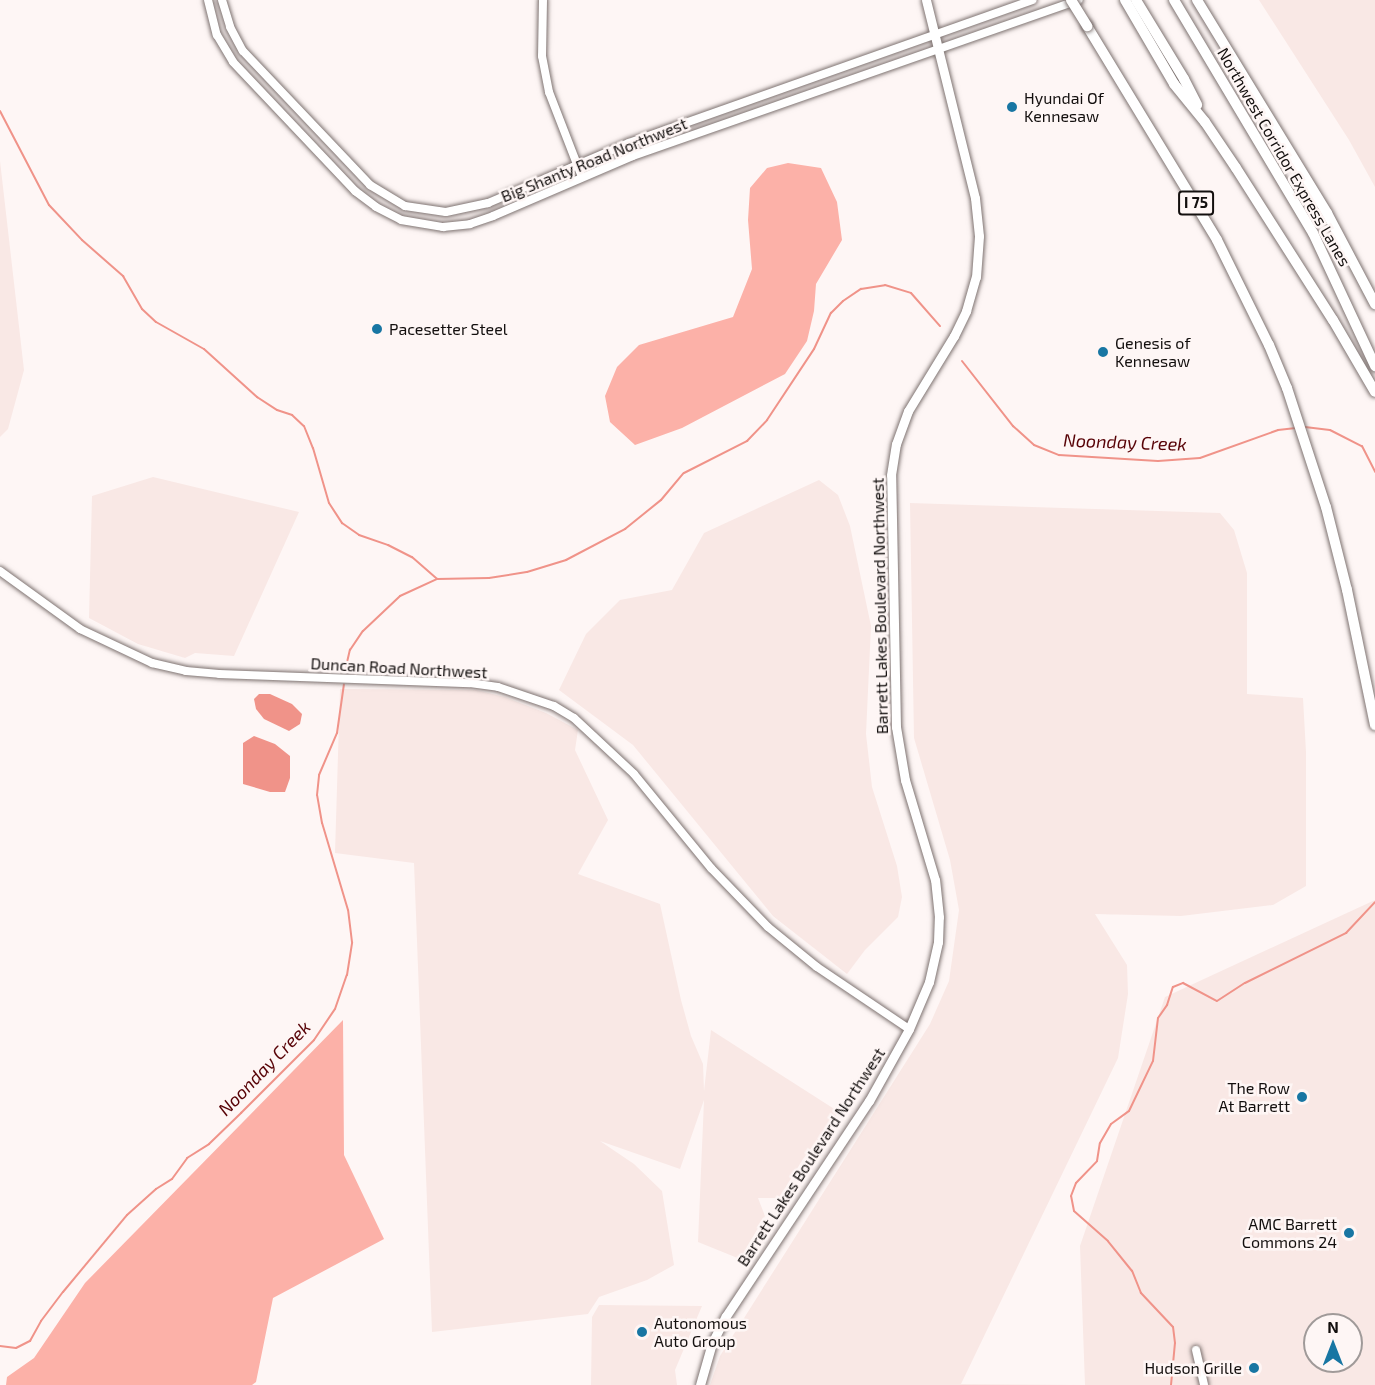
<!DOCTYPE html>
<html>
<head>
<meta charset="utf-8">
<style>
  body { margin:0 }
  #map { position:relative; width:1375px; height:1385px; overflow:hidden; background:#fef6f5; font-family:"Exo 2",sans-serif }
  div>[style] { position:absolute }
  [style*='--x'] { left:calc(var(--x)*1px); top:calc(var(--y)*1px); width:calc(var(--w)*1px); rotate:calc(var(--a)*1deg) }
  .built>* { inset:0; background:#f9e8e5 }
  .green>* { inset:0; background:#fcb1a8 }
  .water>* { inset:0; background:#f09389 }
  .stream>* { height:2px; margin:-1px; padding:0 1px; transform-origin:1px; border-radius:1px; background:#f09389 }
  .roads { filter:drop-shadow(0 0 2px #7e7371) drop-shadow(0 0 2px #7e7371) }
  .minor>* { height:8px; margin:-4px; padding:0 4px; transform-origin:4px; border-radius:4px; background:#fff }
  .major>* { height:9px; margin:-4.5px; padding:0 4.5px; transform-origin:4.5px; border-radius:4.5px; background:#fff }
  .highway>* { height:10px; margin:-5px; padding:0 5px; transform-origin:5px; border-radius:5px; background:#fff }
  .bridges { filter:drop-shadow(0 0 2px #7e7371) drop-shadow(0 0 2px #7e7371) }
  .highway-bridge>* { height:10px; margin:-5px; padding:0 5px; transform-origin:5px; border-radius:5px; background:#fff }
  .dots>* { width:16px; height:16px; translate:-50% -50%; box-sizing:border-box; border:3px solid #fef6f5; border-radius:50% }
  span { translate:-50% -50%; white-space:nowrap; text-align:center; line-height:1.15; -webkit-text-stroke:5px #fef6f5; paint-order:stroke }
  .shield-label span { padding:2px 4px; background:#fef6f5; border:2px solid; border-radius:4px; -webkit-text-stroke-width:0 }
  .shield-label { font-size:15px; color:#130f0e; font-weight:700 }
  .poi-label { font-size:16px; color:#130f0e }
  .left { translate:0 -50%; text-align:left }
  .right { translate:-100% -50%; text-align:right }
  .street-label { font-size:16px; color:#130f0e }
  .water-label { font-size:18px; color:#580307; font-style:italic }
  .north { position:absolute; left:1303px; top:1313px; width:60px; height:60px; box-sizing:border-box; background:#fef6f5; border:2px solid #a09a99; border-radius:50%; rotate:0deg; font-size:16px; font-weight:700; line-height:24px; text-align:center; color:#130f0e }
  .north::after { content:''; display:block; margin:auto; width:21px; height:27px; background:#1876a3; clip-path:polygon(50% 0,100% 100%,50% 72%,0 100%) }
</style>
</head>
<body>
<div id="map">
  <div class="built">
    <div style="clip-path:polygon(1259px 0,1375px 0,1375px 187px,1349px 140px)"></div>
    <div style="clip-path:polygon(0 161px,24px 370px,8px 429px,0 437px)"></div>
    <div style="clip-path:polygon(153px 477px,299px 512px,234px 656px,195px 653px,185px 658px,138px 644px,89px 618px,92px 496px)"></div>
    <div style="clip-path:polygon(819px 480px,838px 495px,850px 526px,871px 626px,866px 734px,872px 787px,897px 866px,902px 897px,898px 917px,865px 950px,847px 974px,773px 916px,633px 745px,559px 690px,586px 634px,620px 600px,672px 590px,704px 533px)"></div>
    <div style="clip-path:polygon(evenodd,910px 503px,1220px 513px,1234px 530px,1247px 573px,1247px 694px,1303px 698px,1306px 752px,1306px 886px,1273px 905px,1181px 916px,1095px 914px,1127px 965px,1128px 994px,1118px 1058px,961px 1384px,1085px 1385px,1080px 1246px,1165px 997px,1375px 900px,1375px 1385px,710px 1385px,720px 1356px,930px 1024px,949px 981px,959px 910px,950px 860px,914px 738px,910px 503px,1315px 1325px,1351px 1325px,1351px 1361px,1315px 1361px,1315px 1325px)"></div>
    <div style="clip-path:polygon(340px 689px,476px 690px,505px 697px,546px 713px,578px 730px,575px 750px,608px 820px,578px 874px,660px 904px,681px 1000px,691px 1036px,703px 1064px,704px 1091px,711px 1030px,839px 1112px,803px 1159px,779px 1198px,758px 1198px,765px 1216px,740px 1259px,698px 1242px,704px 1100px,680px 1169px,600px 1141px,634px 1164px,662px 1191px,674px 1265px,647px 1280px,599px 1297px,588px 1314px,432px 1332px,414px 863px,335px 853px)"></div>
    <div style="clip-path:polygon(599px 1305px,702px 1306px,675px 1370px,677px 1385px,591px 1385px,592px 1317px)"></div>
  </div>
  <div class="green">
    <div style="clip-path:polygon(788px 163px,821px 168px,837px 202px,842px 240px,816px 284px,814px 311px,807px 341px,785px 374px,682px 428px,635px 445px,610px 422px,605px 396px,617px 367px,639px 345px,733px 317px,752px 269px,748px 220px,750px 188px,767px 168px)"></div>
    <div style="clip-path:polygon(343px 1020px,344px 1155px,384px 1239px,273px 1298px,256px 1382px,252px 1385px,6px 1385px,7px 1377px,34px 1358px,85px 1283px)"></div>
  </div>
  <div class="water">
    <div style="clip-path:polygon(259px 694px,270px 694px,292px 704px,302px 714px,300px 724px,289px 731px,264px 719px,256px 709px,254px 699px)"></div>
    <div style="clip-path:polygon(254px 736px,275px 744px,290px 756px,290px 778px,285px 792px,270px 792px,243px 784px,243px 743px)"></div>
  </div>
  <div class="stream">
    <div style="--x:0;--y:111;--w:106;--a:62.5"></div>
    <div style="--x:49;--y:205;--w:48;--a:46.7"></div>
    <div style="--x:82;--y:240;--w:55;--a:41.3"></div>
    <div style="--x:123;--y:276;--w:38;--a:60"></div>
    <div style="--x:142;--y:309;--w:19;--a:43"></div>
    <div style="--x:156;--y:322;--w:55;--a:29.4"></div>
    <div style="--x:204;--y:349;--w:72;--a:42.2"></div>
    <div style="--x:257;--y:397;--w:24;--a:33"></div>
    <div style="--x:277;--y:410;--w:16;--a:18"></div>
    <div style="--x:292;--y:415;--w:16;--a:43"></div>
    <div style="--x:304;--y:426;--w:24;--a:68"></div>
    <div style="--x:313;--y:448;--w:57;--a:73.8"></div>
    <div style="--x:329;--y:503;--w:24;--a:57"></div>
    <div style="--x:342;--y:523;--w:21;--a:35"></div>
    <div style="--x:359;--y:535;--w:31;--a:19"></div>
    <div style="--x:388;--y:545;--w:27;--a:27"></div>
    <div style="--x:412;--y:557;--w:33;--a:41"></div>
    <div style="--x:962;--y:361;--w:83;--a:51.9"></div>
    <div style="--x:1013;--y:426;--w:28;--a:42"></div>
    <div style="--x:1034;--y:445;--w:27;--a:22"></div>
    <div style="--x:1059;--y:455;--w:99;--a:3.5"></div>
    <div style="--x:1158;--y:461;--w:42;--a:-4.1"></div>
    <div style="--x:1200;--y:458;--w:83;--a:-19.7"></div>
    <div style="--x:1278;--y:430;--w:18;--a:-6"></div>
    <div style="--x:1305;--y:427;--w:25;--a:7"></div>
    <div style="--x:1330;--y:430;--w:36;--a:27"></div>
    <div style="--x:1362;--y:446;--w:29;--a:63"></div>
    <div style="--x:345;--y:671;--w:22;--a:-77"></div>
    <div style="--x:350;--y:650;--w:23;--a:-56"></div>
    <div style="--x:363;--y:631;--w:51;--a:-43.4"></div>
    <div style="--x:400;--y:596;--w:41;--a:-24.7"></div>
    <div style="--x:437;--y:579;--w:52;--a:-1.1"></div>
    <div style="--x:489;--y:578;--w:38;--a:-9"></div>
    <div style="--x:527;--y:572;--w:41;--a:-17.1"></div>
    <div style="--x:566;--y:560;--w:67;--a:-27.7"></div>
    <div style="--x:625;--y:529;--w:46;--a:-38.9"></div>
    <div style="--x:661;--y:500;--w:35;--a:-50"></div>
    <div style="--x:684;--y:473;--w:71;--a:-26.9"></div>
    <div style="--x:747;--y:441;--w:29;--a:-46"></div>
    <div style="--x:767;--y:420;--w:85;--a:-56.5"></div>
    <div style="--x:814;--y:349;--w:40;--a:-65"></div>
    <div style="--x:831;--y:313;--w:17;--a:-45"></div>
    <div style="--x:843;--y:301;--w:22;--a:-34"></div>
    <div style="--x:861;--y:289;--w:24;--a:-9"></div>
    <div style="--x:885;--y:285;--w:27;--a:17"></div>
    <div style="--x:911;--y:293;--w:44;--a:48.7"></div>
    <div style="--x:0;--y:1346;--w:16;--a:7"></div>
    <div style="--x:16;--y:1348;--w:16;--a:-27"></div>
    <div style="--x:30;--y:1341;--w:23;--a:-61"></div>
    <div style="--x:41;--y:1321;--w:36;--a:-53"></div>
    <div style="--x:63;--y:1292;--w:100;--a:-50.3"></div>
    <div style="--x:127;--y:1215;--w:39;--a:-42"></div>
    <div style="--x:156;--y:1189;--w:19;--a:-32"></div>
    <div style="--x:172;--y:1179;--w:26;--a:-54"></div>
    <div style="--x:187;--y:1158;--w:26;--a:-32"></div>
    <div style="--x:209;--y:1144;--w:45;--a:-44.1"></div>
    <div style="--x:241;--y:1113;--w:103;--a:-45"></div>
    <div style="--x:314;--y:1040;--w:37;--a:-56"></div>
    <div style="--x:335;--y:1009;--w:36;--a:-71"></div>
    <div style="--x:347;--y:975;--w:33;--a:-81"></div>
    <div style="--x:352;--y:942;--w:32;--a:-97"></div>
    <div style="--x:348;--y:910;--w:91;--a:-106.6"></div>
    <div style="--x:322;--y:823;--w:28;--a:-100"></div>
    <div style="--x:317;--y:795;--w:20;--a:-84"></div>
    <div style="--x:319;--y:775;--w:46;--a:-66.8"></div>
    <div style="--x:337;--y:733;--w:49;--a:-81.9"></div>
    <div style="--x:1171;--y:1385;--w:42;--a:-84.6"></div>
    <div style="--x:1175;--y:1343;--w:16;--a:-97"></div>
    <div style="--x:1173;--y:1327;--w:47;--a:-133.3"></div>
    <div style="--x:1141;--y:1293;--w:24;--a:-112"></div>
    <div style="--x:1132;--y:1271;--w:38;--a:-129"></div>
    <div style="--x:1108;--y:1241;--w:45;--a:-138.6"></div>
    <div style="--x:1074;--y:1211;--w:15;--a:-101"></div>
    <div style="--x:1071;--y:1196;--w:14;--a:-69"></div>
    <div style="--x:1076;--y:1183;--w:30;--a:-46"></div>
    <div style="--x:1097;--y:1161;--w:18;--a:-81"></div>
    <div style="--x:1100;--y:1143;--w:22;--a:-60"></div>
    <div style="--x:1111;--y:1124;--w:22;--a:-36"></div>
    <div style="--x:1129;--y:1111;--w:55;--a:-64.4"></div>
    <div style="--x:1153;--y:1061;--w:43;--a:-83.4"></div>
    <div style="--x:1158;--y:1018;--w:16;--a:-55"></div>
    <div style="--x:1167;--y:1005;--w:19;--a:-72"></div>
    <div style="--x:1173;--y:987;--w:11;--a:-22"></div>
    <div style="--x:1183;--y:983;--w:38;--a:28"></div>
    <div style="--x:1217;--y:1001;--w:33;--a:-33"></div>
    <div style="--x:1245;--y:983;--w:113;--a:-26.3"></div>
    <div style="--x:1346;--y:933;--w:42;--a:-46.9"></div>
  </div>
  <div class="roads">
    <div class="minor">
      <div style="--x:208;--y:0;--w:36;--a:76"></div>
      <div style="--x:217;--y:35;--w:31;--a:59"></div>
      <div style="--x:233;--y:62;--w:178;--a:46.6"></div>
      <div style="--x:355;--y:191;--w:26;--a:37"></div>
      <div style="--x:376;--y:207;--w:28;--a:27"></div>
      <div style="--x:401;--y:220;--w:43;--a:9.5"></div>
      <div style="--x:443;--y:227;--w:27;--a:-6"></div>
      <div style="--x:470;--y:224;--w:24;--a:-19"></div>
      <div style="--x:493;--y:216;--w:152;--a:-23.2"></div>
      <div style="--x:633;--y:156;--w:472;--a:-19.3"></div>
      <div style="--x:222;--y:0;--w:28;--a:73"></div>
      <div style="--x:230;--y:27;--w:27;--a:62"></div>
      <div style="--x:243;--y:51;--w:185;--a:46.5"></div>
      <div style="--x:370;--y:185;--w:41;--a:31"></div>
      <div style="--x:405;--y:206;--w:41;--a:8.3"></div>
      <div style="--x:446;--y:212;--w:43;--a:-12.1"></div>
      <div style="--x:488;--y:203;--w:153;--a:-23.1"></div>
      <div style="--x:629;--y:143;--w:428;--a:-19.5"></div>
      <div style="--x:543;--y:0;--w:56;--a:91"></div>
      <div style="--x:542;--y:56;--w:37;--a:79"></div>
      <div style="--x:549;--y:92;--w:91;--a:68.8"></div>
      <div style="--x:0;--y:571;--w:99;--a:35.9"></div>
      <div style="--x:80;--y:629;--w:80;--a:25.3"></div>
      <div style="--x:152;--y:663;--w:35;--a:13"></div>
      <div style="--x:186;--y:671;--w:33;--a:5"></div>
      <div style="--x:219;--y:674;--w:251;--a:2.1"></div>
      <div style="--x:470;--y:683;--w:28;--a:8"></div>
      <div style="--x:498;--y:687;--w:59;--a:18.7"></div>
      <div style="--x:554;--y:706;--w:23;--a:31"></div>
      <div style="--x:574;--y:718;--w:82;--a:43"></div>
      <div style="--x:634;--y:774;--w:122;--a:50.7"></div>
      <div style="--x:711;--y:868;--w:82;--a:46"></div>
      <div style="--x:768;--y:927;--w:63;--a:39.2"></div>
      <div style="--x:817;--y:967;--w:111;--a:34"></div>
      <div style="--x:1196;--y:1350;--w:36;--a:77"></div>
    </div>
    <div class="major">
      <div style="--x:700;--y:1385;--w:44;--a:-74.1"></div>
      <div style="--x:712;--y:1343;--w:30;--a:-63"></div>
      <div style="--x:726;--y:1316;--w:258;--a:-56.4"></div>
      <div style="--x:869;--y:1101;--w:82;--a:-60.9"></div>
      <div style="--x:909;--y:1029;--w:51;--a:-66.9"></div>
      <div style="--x:929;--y:982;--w:41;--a:-77.3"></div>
      <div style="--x:938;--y:942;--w:25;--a:-88"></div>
      <div style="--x:939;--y:917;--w:37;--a:-96"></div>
      <div style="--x:935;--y:880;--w:104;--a:-106.7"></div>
      <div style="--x:905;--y:780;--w:54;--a:-99.6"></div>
      <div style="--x:896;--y:727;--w:252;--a:-91.1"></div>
      <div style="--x:891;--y:475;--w:31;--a:-81"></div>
      <div style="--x:896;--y:444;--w:35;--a:-70"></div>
      <div style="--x:908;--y:411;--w:88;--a:-58.5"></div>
      <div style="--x:954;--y:336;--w:28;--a:-64"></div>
      <div style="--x:966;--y:311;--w:35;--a:-74"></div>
      <div style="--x:976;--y:277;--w:41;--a:-85.8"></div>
      <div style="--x:979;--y:236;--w:38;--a:-96"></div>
      <div style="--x:975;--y:198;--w:204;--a:-103.9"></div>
    </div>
    <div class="highway">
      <div style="--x:1125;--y:0;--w:97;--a:59.7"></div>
      <div style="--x:1174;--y:84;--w:49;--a:50.8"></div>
      <div style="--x:1205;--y:122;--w:55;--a:56"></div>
      <div style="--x:1236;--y:168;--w:180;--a:57.5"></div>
      <div style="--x:1333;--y:320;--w:83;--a:59.7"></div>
      <div style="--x:1136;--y:0;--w:92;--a:58.7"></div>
      <div style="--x:1184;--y:79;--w:29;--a:63"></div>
      <div style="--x:1174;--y:0;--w:271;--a:59.2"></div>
      <div style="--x:1313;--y:233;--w:147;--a:65"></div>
      <div style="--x:1197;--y:0;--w:250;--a:58.6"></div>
      <div style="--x:1327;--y:213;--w:103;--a:62.2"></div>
      <div style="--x:1087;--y:26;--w:250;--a:58.7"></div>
      <div style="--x:1217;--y:240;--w:117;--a:63.7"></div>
      <div style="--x:1269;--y:345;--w:47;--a:67.3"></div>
      <div style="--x:1287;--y:388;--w:125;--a:71.9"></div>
      <div style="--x:1326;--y:507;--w:86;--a:75.8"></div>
      <div style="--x:1347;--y:590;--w:138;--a:78.3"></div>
    </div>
  </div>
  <div class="bridges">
    <div class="highway-bridge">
      <div style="--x:1071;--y:0;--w:31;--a:58"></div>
    </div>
  </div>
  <div class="dots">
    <div style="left:1012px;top:107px;background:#1876a3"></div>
    <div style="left:377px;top:329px;background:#1876a3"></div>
    <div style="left:1103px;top:352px;background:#1876a3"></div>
    <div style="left:1302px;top:1097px;background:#1876a3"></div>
    <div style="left:1349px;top:1233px;background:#1876a3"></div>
    <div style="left:642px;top:1332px;background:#1876a3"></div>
    <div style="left:1254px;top:1368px;background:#1876a3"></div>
  </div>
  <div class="shield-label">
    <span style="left:1196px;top:203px">I 75</span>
  </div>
  <div class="poi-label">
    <span class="left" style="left:1024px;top:107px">Hyundai Of<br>Kennesaw</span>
    <span class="left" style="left:389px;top:329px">Pacesetter Steel</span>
    <span class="left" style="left:1115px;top:352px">Genesis of<br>Kennesaw</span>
    <span class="right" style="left:1290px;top:1097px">The Row<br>At Barrett</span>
    <span class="right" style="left:1337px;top:1233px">AMC Barrett<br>Commons 24</span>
    <span class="left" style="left:654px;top:1332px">Autonomous<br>Auto Group</span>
    <span class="right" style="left:1242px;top:1368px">Hudson Grille</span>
  </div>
  <div class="street-label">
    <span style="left:1284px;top:157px;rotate:60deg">Northwest Corridor Express Lanes</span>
    <span style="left:594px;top:160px;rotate:-22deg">Big Shanty Road Northwest</span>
    <span style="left:880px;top:606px;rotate:-91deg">Barrett Lakes Boulevard Northwest</span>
    <span style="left:399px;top:668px;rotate:3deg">Duncan Road Northwest</span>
    <span style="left:811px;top:1157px;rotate:-57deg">Barrett Lakes Boulevard Northwest</span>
  </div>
  <div class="water-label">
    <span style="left:1125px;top:442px;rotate:2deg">Noonday Creek</span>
    <span style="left:264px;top:1068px;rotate:-46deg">Noonday Creek</span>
  </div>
  <div class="north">N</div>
</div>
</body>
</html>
